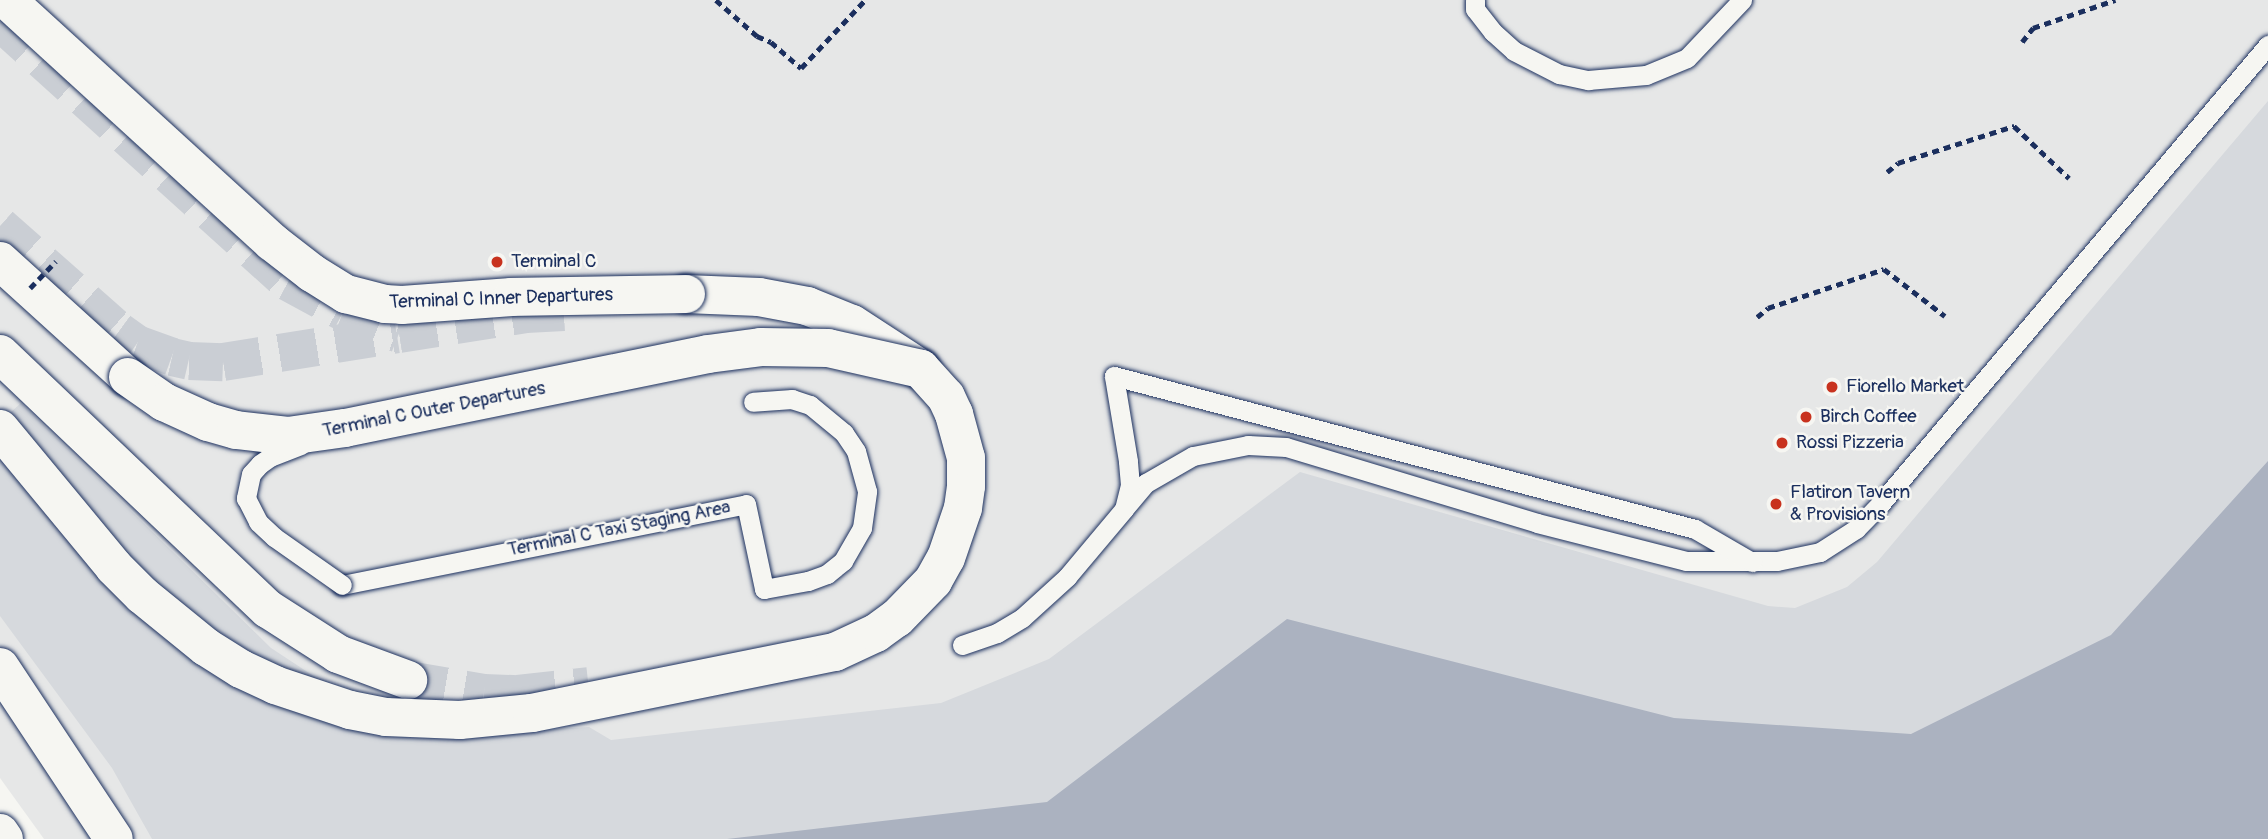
<!DOCTYPE html>
<html>
<head>
<meta charset="utf-8">
<style>
  body { margin:0 }
  #map { position:relative; width:2268px; height:839px; overflow:hidden; background:#f6f6f2; font-family:Pangolin,sans-serif }
  div>[style] { position:absolute }
  [style*='--x'] { left:calc(var(--x)*1px); top:calc(var(--y)*1px); width:calc(var(--w)*1px); rotate:calc(var(--a)*1deg) }
  .built>* { inset:0; background:#e6e7e7 }
  .green>* { inset:0; background:#d6d9dd }
  .water>* { inset:0; background:#abb2c0 }
  .minor-tunnel>* { height:38px; margin-top:-19px; transform-origin:0; background:repeating-linear-gradient(90deg,#caced4 0 38px,transparent 0 57px) }
  .tertiary-tunnel>* { height:38px; margin-top:-19px; transform-origin:0; background:repeating-linear-gradient(90deg,#caced4 0 38px,transparent 0 57px) }
  .path>* { height:4.5px; margin-top:-2.25px; transform-origin:0; background:repeating-linear-gradient(90deg,#1b2f5e 0 7px,transparent 0 12px) }
  .roads { filter:drop-shadow(0 0 2px #1b2f5e) drop-shadow(0 0 2px #1b2f5e) }
  .service>* { height:19px; margin:-9.5px; padding:0 9.5px; transform-origin:9.5px; border-radius:9.5px; background:#f6f6f2 }
  .minor>* { height:38px; margin:-19px; padding:0 19px; transform-origin:19px; border-radius:19px; background:#f6f6f2 }
  .tertiary>* { height:38px; margin:-19px; padding:0 19px; transform-origin:19px; border-radius:19px; background:#f6f6f2 }
  .motorway>* { height:38px; margin:-19px; padding:0 19px; transform-origin:19px; border-radius:19px; background:#f6f6f2 }
  .path-bridge>* { height:4.5px; margin-top:-2.25px; transform-origin:0; background:repeating-linear-gradient(90deg,#1b2f5e 0 7px,transparent 0 12px) }
  .bridges { filter:drop-shadow(0 0 2px #1b2f5e) drop-shadow(0 0 2px #1b2f5e) }
  .service-bridge>* { height:19px; margin:-9.5px; padding:0 9.5px; transform-origin:9.5px; border-radius:9.5px; background:#f6f6f2 }
  .minor-bridge>* { height:38px; margin:-19px; padding:0 19px; transform-origin:19px; border-radius:19px; background:#f6f6f2 }
  .tertiary-bridge>* { height:38px; margin:-19px; padding:0 19px; transform-origin:19px; border-radius:19px; background:#f6f6f2 }
  .dots>* { width:19px; height:19px; translate:-50% -50%; box-sizing:border-box; border:4px solid #f6f6f2; border-radius:50% }
  span { translate:-50% -50%; white-space:nowrap; text-align:center; line-height:1.15; -webkit-text-stroke:5px #f6f6f2; paint-order:stroke }
  .poi-label { font-size:19px; color:#1b2f5e }
  .left { translate:0 -50%; text-align:left }
  .street-label { font-size:19px; color:#1b2f5e }
</style>
</head>
<body>
<div id="map">
  <div class="built">
    <div style="clip-path:polygon(0 0,2268px 0,2268px 461px,2111px 635px,727px 839px,44px 839px,0 778px)"></div>
  </div>
  <div class="green">
    <div style="clip-path:polygon(2268px 101px,2268px 839px,152px 839px,112px 768px,0 616px,0 422px,21px 403px,271px 648px,408px 738px,589px 727px,611px 740px,941px 703px,1049px 659px,1300px 472px,1768px 606px,1795px 608px,1847px 587px,1877px 562px)"></div>
  </div>
  <div class="water">
    <div style="clip-path:polygon(2268px 461px,2268px 839px,727px 839px,1047px 802px,1287px 619px,1674px 718px,1911px 734px,2111px 635px)"></div>
  </div>
  <div class="minor-tunnel">
    <div style="--x:0;--y:22;--w:388;--a:42.1"></div>
    <div style="--x:288;--y:282;--w:63;--a:28.6"></div>
    <div style="--x:343;--y:312;--w:60;--a:21.4"></div>
    <div style="--x:0;--y:226;--w:159;--a:41.4"></div>
    <div style="--x:119;--y:331;--w:22;--a:36"></div>
    <div style="--x:137;--y:344;--w:37;--a:20"></div>
    <div style="--x:172;--y:357;--w:17;--a:13"></div>
    <div style="--x:189;--y:361;--w:34;--a:2"></div>
    <div style="--x:223;--y:362;--w:176;--a:-9.1"></div>
  </div>
  <div class="tertiary-tunnel">
    <div style="--x:399;--y:334;--w:129;--a:-8.9"></div>
    <div style="--x:526;--y:314;--w:38;--a:-3"></div>
    <div style="--x:408;--y:680;--w:77;--a:9.7"></div>
    <div style="--x:484;--y:693;--w:34;--a:2"></div>
    <div style="--x:518;--y:694;--w:71;--a:-6.4"></div>
  </div>
  <div class="path">
    <div style="--x:716;--y:0;--w:55;--a:41.3"></div>
    <div style="--x:757;--y:36;--w:15;--a:23"></div>
    <div style="--x:771;--y:42;--w:40;--a:41"></div>
    <div style="--x:801;--y:68;--w:93;--a:-46.7"></div>
    <div style="--x:2022;--y:42;--w:18;--a:-52"></div>
    <div style="--x:2033;--y:28;--w:87;--a:-18.9"></div>
    <div style="--x:1887;--y:172;--w:14;--a:-39"></div>
    <div style="--x:1898;--y:163;--w:122;--a:-17.7"></div>
    <div style="--x:2014;--y:126;--w:76;--a:43.4"></div>
    <div style="--x:1757;--y:317;--w:14;--a:-39"></div>
    <div style="--x:1768;--y:308;--w:122;--a:-18.6"></div>
    <div style="--x:1884;--y:269;--w:77;--a:37.6"></div>
  </div>
  <div class="roads">
    <div class="service">
      <div style="--x:1475;--y:0;--w:9;--a:90"></div>
      <div style="--x:1475;--y:9;--w:29;--a:52"></div>
      <div style="--x:1493;--y:32;--w:28;--a:42"></div>
      <div style="--x:1514;--y:51;--w:51;--a:27.1"></div>
      <div style="--x:1559;--y:74;--w:30;--a:12"></div>
      <div style="--x:1588;--y:80;--w:58;--a:-4.9"></div>
      <div style="--x:1646;--y:75;--w:44;--a:-22.5"></div>
      <div style="--x:1687;--y:58;--w:80;--a:-46.5"></div>
      <div style="--x:1124;--y:509;--w:34;--a:-50"></div>
      <div style="--x:1146;--y:483;--w:54;--a:-29.9"></div>
      <div style="--x:1193;--y:456;--w:56;--a:-11.3"></div>
      <div style="--x:1248;--y:445;--w:38;--a:3"></div>
      <div style="--x:1286;--y:447;--w:262;--a:16.8"></div>
      <div style="--x:1537;--y:523;--w:154;--a:14.3"></div>
      <div style="--x:1686;--y:561;--w:91;--a:0"></div>
      <div style="--x:1777;--y:561;--w:44;--a:-11.8"></div>
      <div style="--x:1820;--y:552;--w:43;--a:-32.6"></div>
      <div style="--x:1856;--y:529;--w:36;--a:-46"></div>
      <div style="--x:1881;--y:503;--w:600;--a:-49.8"></div>
      <div style="--x:342;--y:585;--w:412;--a:-11.3"></div>
      <div style="--x:746;--y:504;--w:87;--a:78"></div>
      <div style="--x:764;--y:589;--w:45;--a:-10.3"></div>
      <div style="--x:808;--y:581;--w:20;--a:-20"></div>
      <div style="--x:827;--y:574;--w:21;--a:-39"></div>
      <div style="--x:843;--y:561;--w:38;--a:-60"></div>
      <div style="--x:862;--y:528;--w:37;--a:-82"></div>
      <div style="--x:867;--y:491;--w:41;--a:-105.4"></div>
      <div style="--x:856;--y:451;--w:22;--a:-124"></div>
      <div style="--x:844;--y:433;--w:44;--a:-140.5"></div>
      <div style="--x:810;--y:405;--w:19;--a:-162"></div>
      <div style="--x:792;--y:399;--w:39;--a:176"></div>
      <div style="--x:962;--y:645;--w:37;--a:-19"></div>
      <div style="--x:997;--y:633;--w:29;--a:-31"></div>
      <div style="--x:1022;--y:618;--w:61;--a:-42.3"></div>
      <div style="--x:1067;--y:577;--w:89;--a:-50"></div>
      <div style="--x:1124;--y:509;--w:25;--a:-76"></div>
      <div style="--x:1130;--y:485;--w:24;--a:-95"></div>
      <div style="--x:1128;--y:461;--w:86;--a:-99.4"></div>
      <div style="--x:1114;--y:376;--w:601;--a:14.75"></div>
      <div style="--x:1695;--y:529;--w:66;--a:30.1"></div>
    </div>
    <div class="minor">
      <div style="--x:0;--y:261;--w:173;--a:42.2"></div>
      <div style="--x:686;--y:294;--w:73;--a:2.4"></div>
      <div style="--x:759;--y:297;--w:49;--a:10.6"></div>
      <div style="--x:807;--y:306;--w:48;--a:21.8"></div>
      <div style="--x:852;--y:324;--w:82;--a:33.1"></div>
    </div>
    <div class="tertiary">
      <div style="--x:0;--y:354;--w:370;--a:43.6"></div>
      <div style="--x:268;--y:609;--w:83;--a:32.7"></div>
      <div style="--x:338;--y:654;--w:75;--a:20.4"></div>
    </div>
    <div class="motorway">
      <div style="--x:0;--y:667;--w:206;--a:56.5"></div>
      <div style="--x:0;--y:833;--w:7;--a:56"></div>
    </div>
  </div>
  <div class="path-bridge">
    <div style="--x:30;--y:288;--w:37;--a:-46"></div>
  </div>
  <div class="bridges">
    <div class="service-bridge">
      <div style="--x:301;--y:445;--w:33;--a:159"></div>
      <div style="--x:270;--y:457;--w:12;--a:145"></div>
      <div style="--x:260;--y:464;--w:13;--a:132"></div>
      <div style="--x:251;--y:474;--w:25;--a:102"></div>
      <div style="--x:246;--y:498;--w:27;--a:63"></div>
      <div style="--x:258;--y:522;--w:22;--a:43"></div>
      <div style="--x:274;--y:537;--w:83;--a:35.2"></div>
    </div>
    <div class="minor-bridge">
      <div style="--x:7;--y:0;--w:359;--a:42.4"></div>
      <div style="--x:272;--y:242;--w:51;--a:37.8"></div>
      <div style="--x:312;--y:273;--w:40;--a:32"></div>
      <div style="--x:346;--y:294;--w:40;--a:14.4"></div>
      <div style="--x:385;--y:304;--w:17;--a:3"></div>
      <div style="--x:402;--y:305;--w:110;--a:-4.2"></div>
      <div style="--x:512;--y:297;--w:174;--a:-1"></div>
      <div style="--x:128;--y:377;--w:44;--a:34.8"></div>
      <div style="--x:164;--y:402;--w:48;--a:24.4"></div>
      <div style="--x:208;--y:422;--w:29;--a:16"></div>
      <div style="--x:236;--y:430;--w:52;--a:6.6"></div>
      <div style="--x:288;--y:436;--w:58;--a:-8"></div>
      <div style="--x:345;--y:428;--w:370;--a:-11.5"></div>
      <div style="--x:708;--y:354;--w:53;--a:-7.5"></div>
      <div style="--x:761;--y:347;--w:67;--a:0.9"></div>
      <div style="--x:828;--y:348;--w:95;--a:12.7"></div>
    </div>
    <div class="tertiary-bridge">
      <div style="--x:0;--y:429;--w:179;--a:50.4"></div>
      <div style="--x:114;--y:567;--w:40;--a:45"></div>
      <div style="--x:142;--y:595;--w:82;--a:39.1"></div>
      <div style="--x:206;--y:647;--w:41;--a:32.2"></div>
      <div style="--x:241;--y:669;--w:38;--a:25"></div>
      <div style="--x:275;--y:685;--w:79;--a:18.4"></div>
      <div style="--x:350;--y:710;--w:37;--a:11"></div>
      <div style="--x:386;--y:717;--w:74;--a:2.3"></div>
      <div style="--x:460;--y:720;--w:72;--a:-5.6"></div>
      <div style="--x:532;--y:713;--w:309;--a:-11.4"></div>
      <div style="--x:835;--y:652;--w:45;--a:-24.9"></div>
      <div style="--x:876;--y:633;--w:26;--a:-36"></div>
      <div style="--x:897;--y:618;--w:52;--a:-45.8"></div>
      <div style="--x:933;--y:581;--w:26;--a:-61"></div>
      <div style="--x:946;--y:558;--w:53;--a:-71.2"></div>
      <div style="--x:963;--y:508;--w:22;--a:-82"></div>
      <div style="--x:966;--y:486;--w:28;--a:-90"></div>
      <div style="--x:966;--y:458;--w:46;--a:-105.3"></div>
      <div style="--x:954;--y:414;--w:19;--a:-115"></div>
      <div style="--x:946;--y:397;--w:38;--a:-132"></div>
    </div>
  </div>
  <div class="dots">
    <div style="left:497px;top:262px;background:#c8321e"></div>
    <div style="left:1832px;top:387px;background:#c8321e"></div>
    <div style="left:1806px;top:417px;background:#c8321e"></div>
    <div style="left:1782px;top:443px;background:#c8321e"></div>
    <div style="left:1776px;top:504px;background:#c8321e"></div>
  </div>
  <div class="poi-label">
    <span class="left" style="left:511px;top:262px">Terminal C</span>
    <span class="left" style="left:1846px;top:387px">Fiorello Market</span>
    <span class="left" style="left:1820px;top:417px">Birch Coffee</span>
    <span class="left" style="left:1796px;top:443px">Rossi Pizzeria</span>
    <span class="left" style="left:1790px;top:504px">Flatiron Tavern<br>&amp; Provisions</span>
  </div>
  <div class="street-label">
    <span style="left:501px;top:299px;rotate:-2deg">Terminal C Inner Departures</span>
    <span style="left:434px;top:410px;rotate:-11deg">Terminal C Outer Departures</span>
    <span style="left:619px;top:529px;rotate:-11deg">Terminal C Taxi Staging Area</span>
  </div>
</div>
</body>
</html>
